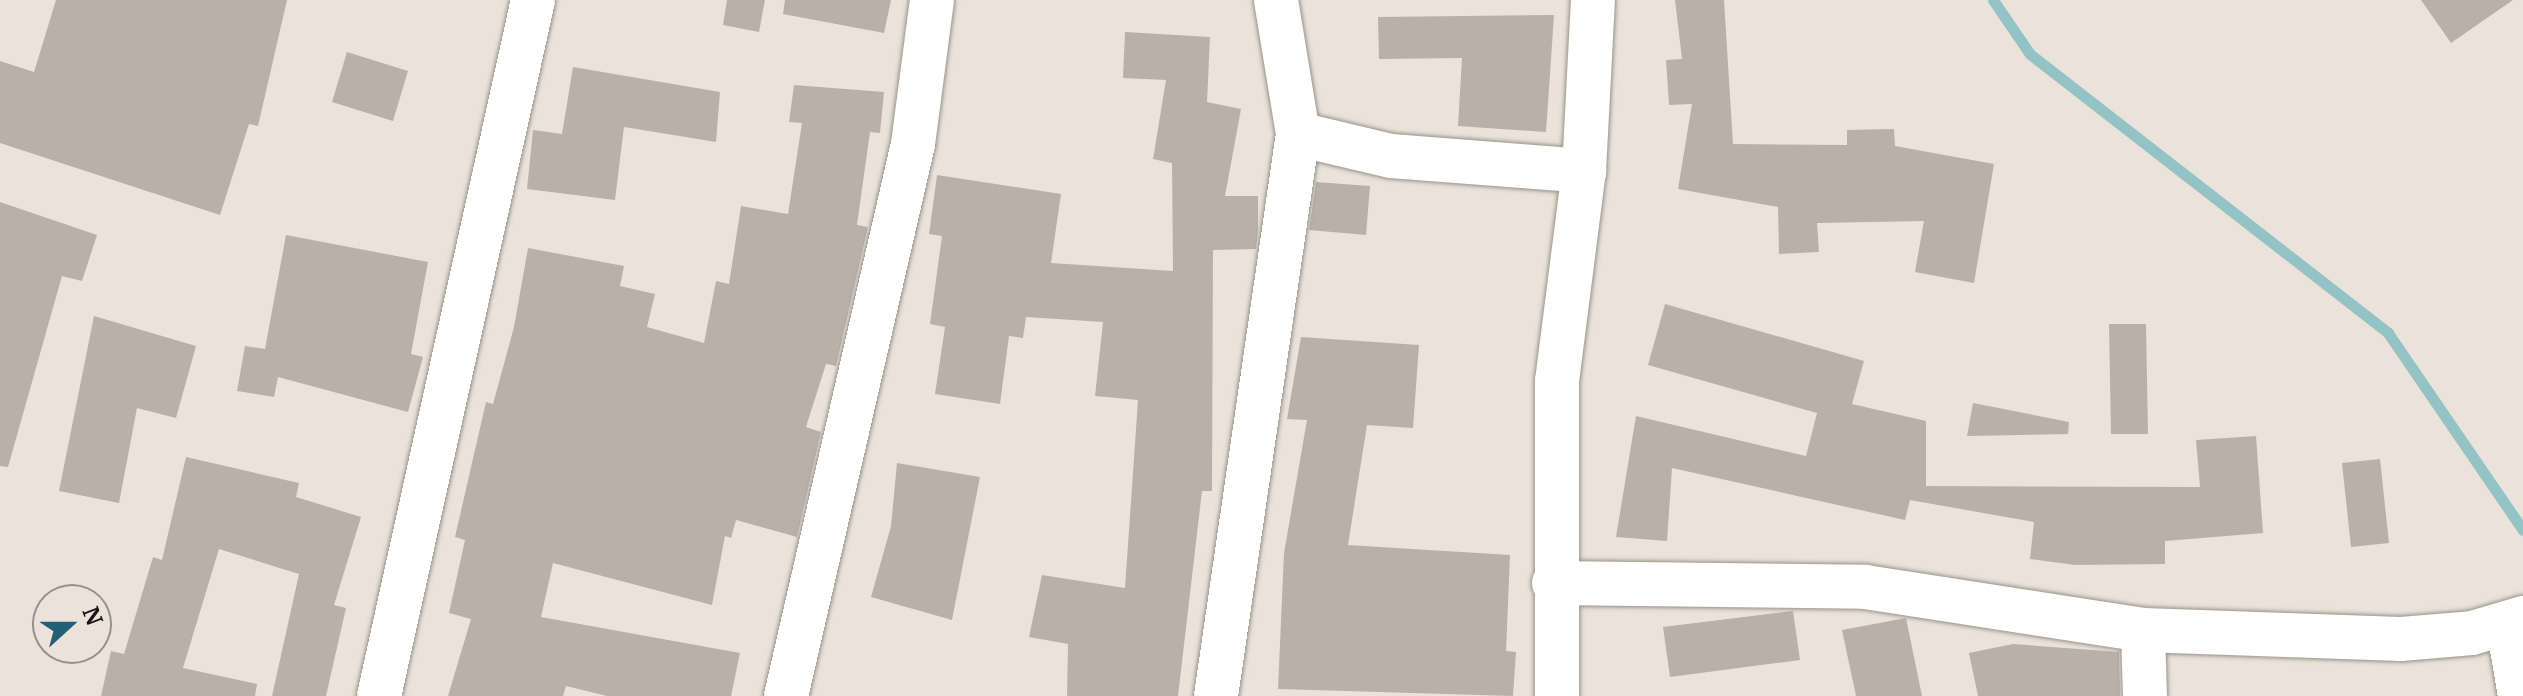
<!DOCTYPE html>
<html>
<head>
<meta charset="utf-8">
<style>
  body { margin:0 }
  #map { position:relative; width:2523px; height:696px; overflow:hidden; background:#ebe3da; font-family:Merriweather,serif }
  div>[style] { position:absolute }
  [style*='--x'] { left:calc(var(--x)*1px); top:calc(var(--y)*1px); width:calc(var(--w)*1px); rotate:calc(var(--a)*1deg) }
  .stream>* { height:11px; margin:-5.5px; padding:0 5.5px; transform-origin:5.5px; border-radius:5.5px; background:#94c3c6 }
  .building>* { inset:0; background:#b9b1a9 }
  .roads { filter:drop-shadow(0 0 2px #9a938a) drop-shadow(0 0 2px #9a938a) }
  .minor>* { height:44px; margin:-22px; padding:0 22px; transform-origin:22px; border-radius:22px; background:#fff }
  span { translate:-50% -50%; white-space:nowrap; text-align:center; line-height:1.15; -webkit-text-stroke:6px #ebe3da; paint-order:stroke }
  .north { position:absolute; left:32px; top:584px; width:80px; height:80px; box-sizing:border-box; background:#ebe3da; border:2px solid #96908a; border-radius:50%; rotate:69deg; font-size:22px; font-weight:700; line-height:32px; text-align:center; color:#171411 }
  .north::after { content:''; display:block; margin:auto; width:28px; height:36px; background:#216076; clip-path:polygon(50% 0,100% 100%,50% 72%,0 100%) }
</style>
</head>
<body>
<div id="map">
  <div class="stream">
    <div style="--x:1993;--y:0;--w:65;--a:55.6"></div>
    <div style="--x:2030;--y:54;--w:454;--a:37.9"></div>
    <div style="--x:2388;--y:333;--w:239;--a:55.6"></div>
  </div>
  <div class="building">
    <div style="clip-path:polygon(56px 0,287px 0,258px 126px,249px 124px,220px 215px,0 143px,0 61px,34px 72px)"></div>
    <div style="clip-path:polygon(727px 0,765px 0,759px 32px,723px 25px)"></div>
    <div style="clip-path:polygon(785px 0,891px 0,884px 33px,783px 14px)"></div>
    <div style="clip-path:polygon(1675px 0,1724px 0,1733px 144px,1847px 145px,1847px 130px,1894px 129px,1895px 146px,1994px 164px,1974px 283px,1915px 272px,1924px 221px,1817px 223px,1819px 252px,1779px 254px,1778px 207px,1678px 189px,1692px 104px,1669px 105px,1666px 60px,1682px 59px)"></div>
    <div style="clip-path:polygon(2421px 0,2513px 0,2451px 43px)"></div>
    <div style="clip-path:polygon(1554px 15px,1546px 132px,1458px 126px,1462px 58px,1379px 59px,1378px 17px)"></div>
    <div style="clip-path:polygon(1125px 32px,1210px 37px,1207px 102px,1241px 109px,1225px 196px,1258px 196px,1258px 232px,1256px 249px,1213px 250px,1212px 491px,1202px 491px,1178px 696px,1067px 696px,1068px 644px,1029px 637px,1042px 575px,1125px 588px,1138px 400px,1095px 396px,1103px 322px,1026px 317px,1023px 338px,1009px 336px,1000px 404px,935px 394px,945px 327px,930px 324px,942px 236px,929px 234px,937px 175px,1061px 194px,1051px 263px,1173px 271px,1172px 163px,1153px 159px,1166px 80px,1123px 78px)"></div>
    <div style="clip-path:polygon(347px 52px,408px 71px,393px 121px,332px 102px)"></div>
    <div style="clip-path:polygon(573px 67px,720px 92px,716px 142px,624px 127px,615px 200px,527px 189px,533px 130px,562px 134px)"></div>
    <div style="clip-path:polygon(794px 85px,884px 92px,880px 133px,870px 132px,857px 225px,868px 227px,836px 366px,826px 364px,806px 427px,821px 432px,797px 537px,736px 520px,731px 538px,725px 536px,712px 605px,553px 563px,541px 617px,740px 653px,731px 696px,607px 696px,566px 686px,563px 696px,448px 696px,471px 619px,449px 613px,465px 540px,455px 537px,486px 402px,493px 404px,514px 327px,528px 248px,624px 266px,620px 286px,655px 294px,647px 327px,704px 343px,716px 281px,729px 284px,741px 206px,788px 214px,802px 123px,789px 122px)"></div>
    <div style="clip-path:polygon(1316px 182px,1370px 186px,1366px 235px,1309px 230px)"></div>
    <div style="clip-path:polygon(0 202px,97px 235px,82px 281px,62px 276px,8px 467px,0 466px)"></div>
    <div style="clip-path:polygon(286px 235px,428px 262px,411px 354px,423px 357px,408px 412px,278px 377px,274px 397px,237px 391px,245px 346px,265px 349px)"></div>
    <div style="clip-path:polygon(1665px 304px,1864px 361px,1852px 404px,1926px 421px,1926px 486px,2200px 487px,2196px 440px,2256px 436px,2263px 533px,2165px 541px,2165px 564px,2075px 565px,2030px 559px,2034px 522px,1910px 500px,1905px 520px,1672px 468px,1667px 541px,1616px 537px,1636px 416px,1806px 456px,1817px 413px,1648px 365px)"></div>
    <div style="clip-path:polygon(94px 316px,196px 346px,176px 418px,137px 408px,119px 503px,59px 491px)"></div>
    <div style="clip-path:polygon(2109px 324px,2146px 324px,2148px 434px,2111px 434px)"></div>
    <div style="clip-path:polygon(1301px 337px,1419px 345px,1413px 428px,1367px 425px,1348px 545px,1510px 555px,1506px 651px,1516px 652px,1513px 696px,1278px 689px,1284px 553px,1307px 420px,1287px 419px)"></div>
    <div style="clip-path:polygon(1973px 403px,2069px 422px,2068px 434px,1967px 436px)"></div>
    <div style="clip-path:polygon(186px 457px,299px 483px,296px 497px,361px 517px,334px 605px,346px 608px,326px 696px,272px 696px,299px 574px,219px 549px,183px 668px,257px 684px,255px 696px,101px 696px,111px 651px,124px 654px,153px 557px,162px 560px)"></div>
    <div style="clip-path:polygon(2380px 459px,2389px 543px,2351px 547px,2342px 463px)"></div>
    <div style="clip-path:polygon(897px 463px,980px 477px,952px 620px,871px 597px,891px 526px)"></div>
    <div style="clip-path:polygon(1793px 611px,1800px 660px,1670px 677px,1663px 627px)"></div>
    <div style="clip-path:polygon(1906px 618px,1922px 696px,1856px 696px,1842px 630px)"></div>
    <div style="clip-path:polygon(2013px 644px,2119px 652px,2120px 696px,1978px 696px,1969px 653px)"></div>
  </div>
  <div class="roads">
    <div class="minor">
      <div style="--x:1276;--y:0;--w:136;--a:80.7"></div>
      <div style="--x:1298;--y:134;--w:96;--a:13.3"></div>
      <div style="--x:1391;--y:156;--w:194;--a:4.4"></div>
      <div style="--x:1554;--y:583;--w:312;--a:0.7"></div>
      <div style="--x:1866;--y:587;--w:280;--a:8.8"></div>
      <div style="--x:2143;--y:630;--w:258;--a:2"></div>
      <div style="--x:2401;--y:639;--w:71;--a:-4.8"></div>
      <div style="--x:2472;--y:633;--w:53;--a:-16.4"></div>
      <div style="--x:2508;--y:625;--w:72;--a:80.4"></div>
      <div style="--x:2143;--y:630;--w:66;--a:88.3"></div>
      <div style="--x:379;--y:696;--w:713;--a:-77.52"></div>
      <div style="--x:786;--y:696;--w:566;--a:-77.04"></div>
      <div style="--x:913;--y:144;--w:145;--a:-82.5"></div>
      <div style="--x:1216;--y:696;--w:568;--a:-81.7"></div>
      <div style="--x:1557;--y:696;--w:315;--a:-90"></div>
      <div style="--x:1557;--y:381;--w:212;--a:-82.7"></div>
      <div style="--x:1584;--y:171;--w:171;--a:-87"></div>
    </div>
  </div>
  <div class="north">N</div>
</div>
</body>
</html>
